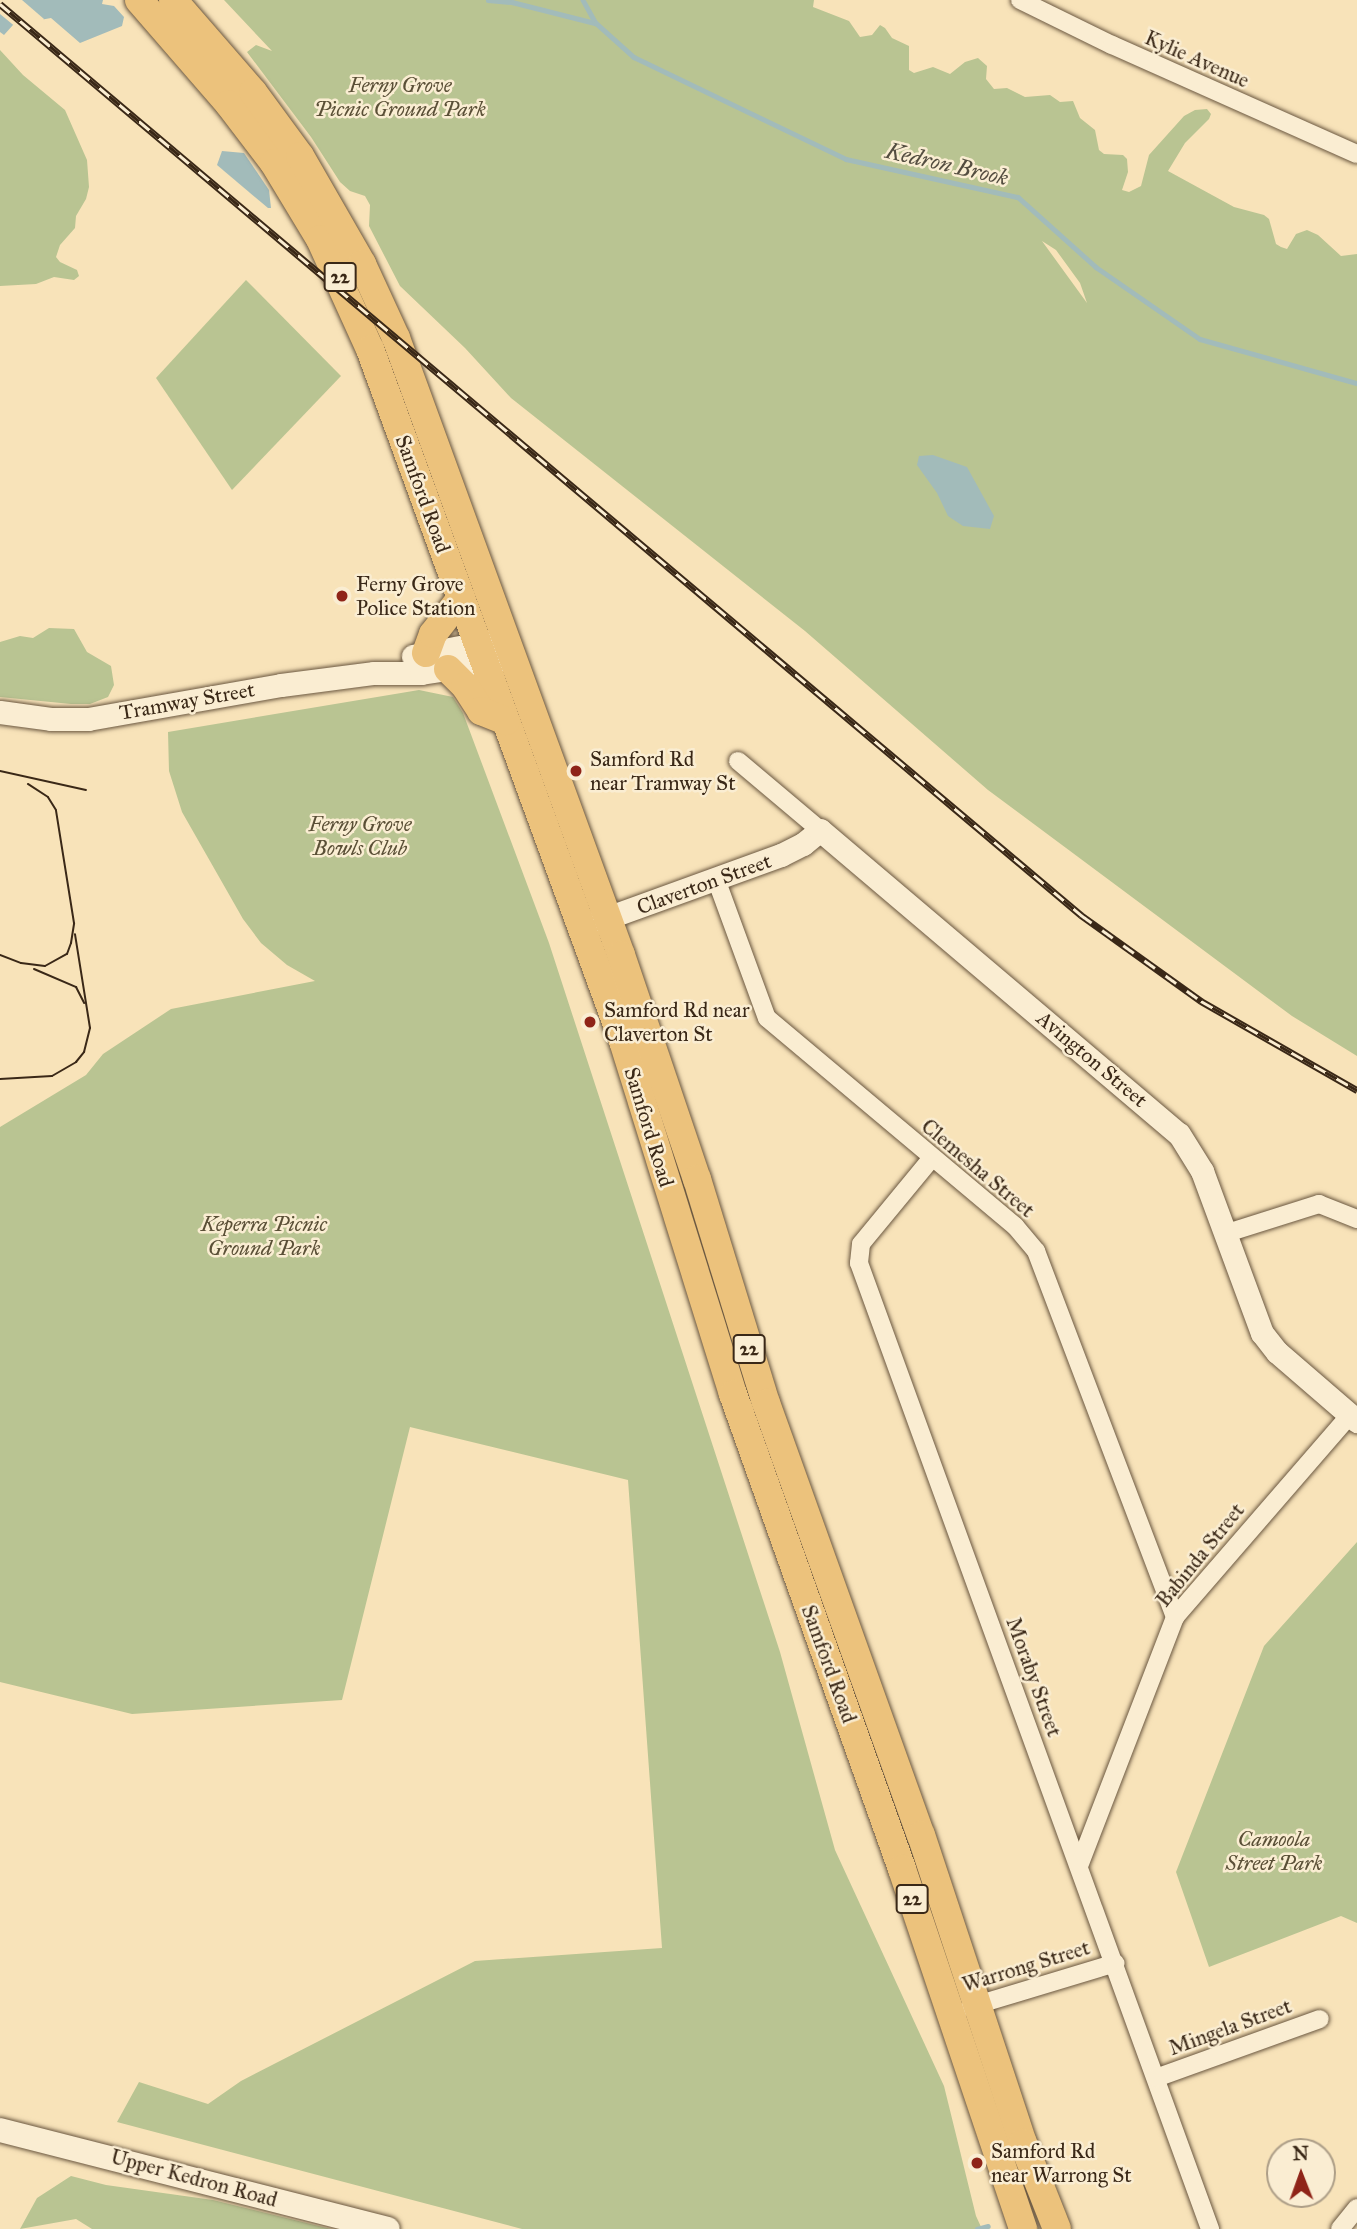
<!DOCTYPE html>
<html>
<head>
<meta charset="utf-8">
<style>
  body { margin:0 }
  #map { position:relative; width:1357px; height:2229px; overflow:hidden; background:#f8e3b9; font-family:"IM FELL Great Primer",serif }
  div>[style] { position:absolute }
  [style*='--x'] { left:calc(var(--x)*1px); top:calc(var(--y)*1px); width:calc(var(--w)*1px); rotate:calc(var(--a)*1deg) }
  .green>* { inset:0; background:#b9c492 }
  .water>* { inset:0; background:#a2bbba }
  .pier>* { inset:0; background:#f8e3b9 }
  .stream>* { height:4.5px; margin:-2.25px; padding:0 2.25px; transform-origin:2.25px; border-radius:2.25px; background:#a2bbba }
  .roads { filter:drop-shadow(0 0 2px #6a5740) drop-shadow(0 0 2px #6a5740) }
  .minor>* { height:18px; margin:-9px; padding:0 9px; transform-origin:9px; border-radius:9px; background:#faedd2 }
  .tertiary>* { height:23px; margin:-11.5px; padding:0 11.5px; transform-origin:11.5px; border-radius:11.5px; background:#faedd2 }
  .secondary>* { height:24px; margin:-12px; padding:0 12px; transform-origin:12px; border-radius:12px; background:#faedd2 }
  .primary>* { height:28px; margin:-14px; padding:0 14px; transform-origin:14px; border-radius:14px; background:#ecc27c }
  .tram>* { height:2px; margin:-1px; padding:0 1px; transform-origin:1px; border-radius:1px; background:#3a2817 }
  .rail>* { height:7px; margin-top:-3.5px; transform-origin:0; background:repeating-linear-gradient(90deg,#faedd2 0 13px,#3a2817 0 26px); box-sizing:border-box; border-block:2px solid #3a2817 }
  .dots>* { width:19px; height:19px; translate:-50% -50%; box-sizing:border-box; border:4px solid #faedd2; border-radius:50% }
  span { translate:-50% -50%; white-space:nowrap; text-align:center; line-height:1.15; -webkit-text-stroke:5px #faedd2; paint-order:stroke }
  .shield-label span { padding:2px 5px; background:#faedd2; border:2px solid; border-radius:5px; -webkit-text-stroke-width:0 }
  .shield-label { font-size:19px; color:#3a2817; font-weight:700 }
  .street-label { font-size:21px; color:#3a2817 }
  .park-label { font-size:21px; color:#5a4f36; font-style:italic }
  .poi-label { font-size:21px; color:#3a2817 }
  .left { translate:0 -50%; text-align:left }
  .water-label { font-size:23px; color:#544d40; font-style:italic }
  .north { position:absolute; left:1266px; top:2138px; width:70px; height:70px; box-sizing:border-box; background:#faedd2; border:2px solid #ad9e87; border-radius:50%; rotate:359deg; font-size:19px; font-weight:700; line-height:28px; text-align:center; color:#3a2817 }
  .north::after { content:''; display:block; margin:auto; width:24px; height:32px; background:#8f2418; clip-path:polygon(50% 0,100% 100%,50% 72%,0 100%) }
</style>
</head>
<body>
<div id="map">
  <div class="green">
    <div style="clip-path:polygon(evenodd,224px 0,814px 0,813px 7px,849px 21px,860px 37px,872px 35px,880px 25px,885px 28px,892px 38px,909px 46px,909px 70px,914px 73px,933px 67px,950px 74px,965px 62px,978px 58px,987px 66px,986px 79px,994px 89px,1007px 88px,1025px 97px,1050px 95px,1060px 102px,1073px 101px,1080px 118px,1095px 130px,1099px 150px,1104px 154px,1123px 155px,1127px 159px,1128px 172px,1122px 190px,1129px 192px,1141px 186px,1149px 155px,1184px 116px,1195px 110px,1207px 109px,1211px 114px,1209px 119px,1185px 143px,1168px 171px,1234px 207px,1264px 215px,1269px 219px,1276px 244px,1281px 247px,1287px 249px,1296px 234px,1307px 230px,1318px 235px,1341px 256px,1357px 254px,1357px 1056px,1292px 1016px,988px 790px,805px 631px,511px 398px,465px 348px,400px 286px,369px 226px,370px 205px,365px 196px,350px 191px,340px 182px,311px 137px,247px 52px,256px 45px,272px 51px,224px 0,1042px 241px,1056px 250px,1080px 283px,1087px 303px,1042px 241px)"></div>
    <div style="clip-path:polygon(0 50px,23px 75px,65px 110px,87px 160px,89px 187px,86px 199px,76px 216px,75px 228px,60px 245px,56px 257px,60px 262px,77px 270px,79px 276px,74px 280px,54px 277px,36px 284px,0 286px)"></div>
    <div style="clip-path:polygon(246px 280px,341px 376px,232px 490px,156px 378px)"></div>
    <div style="clip-path:polygon(49px 628px,74px 629px,87px 652px,111px 666px,114px 685px,108px 697px,90px 704px,71px 704px,0 697px,0 642px,20px 636px,33px 638px)"></div>
    <div style="clip-path:polygon(419px 690px,453px 697px,463px 713px,549px 943px,780px 1652px,835px 1850px,944px 2086px,976px 2216px,982px 2229px,522px 2229px,117px 2122px,139px 2082px,208px 2104px,241px 2081px,475px 1961px,662px 1948px,628px 1480px,410px 1427px,342px 1700px,132px 1714px,0 1682px,0 1127px,86px 1075px,103px 1054px,171px 1009px,315px 981px,287px 965px,261px 943px,243px 919px,182px 812px,169px 771px,168px 732px)"></div>
    <div style="clip-path:polygon(1357px 1542px,1357px 1923px,1341px 1916px,1209px 1967px,1176px 1872px,1264px 1646px)"></div>
    <div style="clip-path:polygon(71px 2176px,106px 2185px,213px 2200px,331px 2229px,92px 2229px,76px 2219px,20px 2229px,37px 2198px)"></div>
  </div>
  <div class="water">
    <div style="clip-path:polygon(0 0,103px 0,102px 4px,114px 6px,124px 17px,122px 26px,80px 43px,51px 18px,13px 25px,4px 35px,0 32px)"></div>
    <div style="clip-path:polygon(222px 151px,244px 153px,269px 190px,271px 208px,268px 208px,217px 165px)"></div>
    <div style="clip-path:polygon(933px 455px,967px 467px,994px 516px,990px 529px,963px 526px,948px 516px,937px 493px,917px 465px,919px 456px)"></div>
  </div>
  <div class="pier">
    <div style="clip-path:polygon(0 0,22px 0,44px 19px,41px 23px,17px 28px,0 14px)"></div>
  </div>
  <div class="stream">
    <div style="--x:488;--y:0;--w:24;--a:5"></div>
    <div style="--x:512;--y:2;--w:86;--a:14.2"></div>
    <div style="--x:583;--y:0;--w:26;--a:61"></div>
    <div style="--x:596;--y:23;--w:51;--a:41.8"></div>
    <div style="--x:634;--y:57;--w:235;--a:25.7"></div>
    <div style="--x:846;--y:159;--w:176;--a:12.5"></div>
    <div style="--x:1018;--y:197;--w:105;--a:41.9"></div>
    <div style="--x:1096;--y:267;--w:126;--a:34.7"></div>
    <div style="--x:1200;--y:339;--w:163;--a:15.7"></div>
    <div style="--x:977;--y:2229;--w:11;--a:-15"></div>
  </div>
  <div class="roads">
    <div class="minor">
      <div style="--x:1020;--y:0;--w:102;--a:26.1"></div>
      <div style="--x:1112;--y:45;--w:268;--a:24"></div>
      <div style="--x:738;--y:761;--w:107;--a:40.1"></div>
      <div style="--x:716;--y:879;--w:148;--a:69.9"></div>
      <div style="--x:767;--y:1018;--w:324;--a:40"></div>
      <div style="--x:1015;--y:1226;--w:33;--a:50"></div>
      <div style="--x:1036;--y:1251;--w:392;--a:69.2"></div>
      <div style="--x:931;--y:1159;--w:110;--a:129.5"></div>
      <div style="--x:861;--y:1244;--w:19;--a:96"></div>
      <div style="--x:859;--y:1263;--w:1028;--a:70.03"></div>
      <div style="--x:1224;--y:1234;--w:100;--a:-17.5"></div>
      <div style="--x:1319;--y:1204;--w:41;--a:21.5"></div>
      <div style="--x:1079;--y:1866;--w:267;--a:-68.9"></div>
      <div style="--x:1175;--y:1617;--w:267;--a:-49.1"></div>
      <div style="--x:970;--y:2007;--w:152;--a:-16.8"></div>
      <div style="--x:1156;--y:2078;--w:174;--a:-19.8"></div>
      <div style="--x:1340;--y:2229;--w:27;--a:-51"></div>
    </div>
    <div class="tertiary">
      <div style="--x:413;--y:656;--w:80;--a:-10.8"></div>
      <div style="--x:0;--y:712;--w:51;--a:7.8"></div>
      <div style="--x:51;--y:719;--w:37;--a:0"></div>
      <div style="--x:88;--y:719;--w:196;--a:-10"></div>
      <div style="--x:281;--y:685;--w:94;--a:-7.4"></div>
      <div style="--x:374;--y:673;--w:47;--a:0"></div>
      <div style="--x:421;--y:673;--w:79;--a:-8.7"></div>
      <div style="--x:593;--y:923;--w:200;--a:-19.9"></div>
      <div style="--x:781;--y:855;--w:25;--a:-27"></div>
      <div style="--x:803;--y:844;--w:22;--a:-39"></div>
      <div style="--x:820;--y:830;--w:470;--a:40.3"></div>
      <div style="--x:1179;--y:1134;--w:44;--a:58.1"></div>
      <div style="--x:1202;--y:1171;--w:173;--a:69.7"></div>
      <div style="--x:1262;--y:1333;--w:24;--a:52"></div>
      <div style="--x:1277;--y:1352;--w:106;--a:40.8"></div>
    </div>
    <div class="secondary">
      <div style="--x:0;--y:2130;--w:400;--a:14.3"></div>
    </div>
    <div class="primary">
      <div style="--x:139;--y:0;--w:138;--a:49.1"></div>
      <div style="--x:229;--y:104;--w:74;--a:52.7"></div>
      <div style="--x:274;--y:163;--w:89;--a:58.8"></div>
      <div style="--x:320;--y:239;--w:121;--a:65.6"></div>
      <div style="--x:370;--y:349;--w:737;--a:69.92"></div>
      <div style="--x:623;--y:1041;--w:370;--a:72.7"></div>
      <div style="--x:733;--y:1394;--w:504;--a:70.41"></div>
      <div style="--x:902;--y:1869;--w:380;--a:71.4"></div>
      <div style="--x:173;--y:0;--w:122;--a:49"></div>
      <div style="--x:253;--y:92;--w:79;--a:53.7"></div>
      <div style="--x:300;--y:156;--w:125;--a:60.1"></div>
      <div style="--x:362;--y:264;--w:81;--a:65.3"></div>
      <div style="--x:396;--y:338;--w:657;--a:69.96"></div>
      <div style="--x:621;--y:955;--w:237;--a:71.3"></div>
      <div style="--x:697;--y:1179;--w:234;--a:72.9"></div>
      <div style="--x:766;--y:1403;--w:459;--a:70.3"></div>
      <div style="--x:921;--y:1835;--w:324;--a:71.7"></div>
      <div style="--x:1023;--y:2143;--w:92;--a:68.4"></div>
      <div style="--x:426;--y:653;--w:20;--a:-70"></div>
      <div style="--x:433;--y:634;--w:46;--a:-52.1"></div>
      <div style="--x:448;--y:669;--w:24;--a:45"></div>
      <div style="--x:465;--y:686;--w:30;--a:57"></div>
      <div style="--x:481;--y:711;--w:27;--a:22"></div>
    </div>
  </div>
  <div class="tram">
    <div style="--x:0;--y:771;--w:88;--a:12.5"></div>
    <div style="--x:0;--y:955;--w:22;--a:21"></div>
    <div style="--x:21;--y:963;--w:24;--a:7"></div>
    <div style="--x:45;--y:966;--w:25;--a:-29"></div>
    <div style="--x:67;--y:954;--w:12;--a:-70"></div>
    <div style="--x:71;--y:943;--w:20;--a:-81"></div>
    <div style="--x:74;--y:923;--w:114;--a:-99.1"></div>
    <div style="--x:56;--y:810;--w:15;--a:-122"></div>
    <div style="--x:48;--y:797;--w:24;--a:-147"></div>
    <div style="--x:34;--y:969;--w:46;--a:23.2"></div>
    <div style="--x:76;--y:987;--w:18;--a:63"></div>
    <div style="--x:0;--y:1079;--w:52;--a:-3.3"></div>
    <div style="--x:52;--y:1076;--w:28;--a:-30"></div>
    <div style="--x:76;--y:1062;--w:13;--a:-51"></div>
    <div style="--x:84;--y:1052;--w:25;--a:-76"></div>
    <div style="--x:90;--y:1028;--w:95;--a:-99.1"></div>
  </div>
  <div class="rail">
    <div style="--x:0;--y:4;--w:1414;--a:40.12"></div>
    <div style="--x:1081;--y:915;--w:148;--a:35.6"></div>
    <div style="--x:1201;--y:1001;--w:180;--a:29.7"></div>
  </div>
  <div class="dots">
    <div style="left:342px;top:596px;background:#8f2418"></div>
    <div style="left:576px;top:771px;background:#8f2418"></div>
    <div style="left:590px;top:1022px;background:#8f2418"></div>
    <div style="left:977px;top:2163px;background:#8f2418"></div>
  </div>
  <div class="shield-label">
    <span style="left:340px;top:277px">22</span>
    <span style="left:749px;top:1349px">22</span>
    <span style="left:912px;top:1899px">22</span>
  </div>
  <div class="street-label">
    <span style="left:1197px;top:59px;rotate:24deg">Kylie Avenue</span>
    <span style="left:423px;top:494px;rotate:70deg">Samford Road</span>
    <span style="left:187px;top:701px;rotate:-10deg">Tramway Street</span>
    <span style="left:704px;top:884px;rotate:-20deg">Claverton Street</span>
    <span style="left:1092px;top:1059px;rotate:40deg">Avington Street</span>
    <span style="left:649px;top:1127px;rotate:73deg">Samford Road</span>
    <span style="left:978px;top:1168px;rotate:40deg">Clemesha Street</span>
    <span style="left:1200px;top:1555px;rotate:-51deg">Babinda Street</span>
    <span style="left:829px;top:1664px;rotate:70deg">Samford Road</span>
    <span style="left:1034px;top:1677px;rotate:70deg">Moraby Street</span>
    <span style="left:1026px;top:1966px;rotate:-17deg">Warrong Street</span>
    <span style="left:1230px;top:2027px;rotate:-20deg">Mingela Street</span>
    <span style="left:194px;top:2178px;rotate:15deg">Upper Kedron Road</span>
  </div>
  <div class="park-label">
    <span style="left:400px;top:97px">Ferny Grove<br>Picnic Ground Park</span>
    <span style="left:360px;top:836px">Ferny Grove<br>Bowls Club</span>
    <span style="left:264px;top:1236px">Keperra Picnic<br>Ground Park</span>
    <span style="left:1274px;top:1851px">Camoola<br>Street Park</span>
  </div>
  <div class="poi-label">
    <span class="left" style="left:356px;top:596px">Ferny Grove<br>Police Station</span>
    <span class="left" style="left:590px;top:771px">Samford Rd<br>near Tramway St</span>
    <span class="left" style="left:604px;top:1022px">Samford Rd near<br>Claverton St</span>
    <span class="left" style="left:991px;top:2163px">Samford Rd<br>near Warrong St</span>
  </div>
  <div class="water-label">
    <span style="left:947px;top:164px;rotate:13deg">Kedron Brook</span>
  </div>
  <div class="north">N</div>
</div>
</body>
</html>
